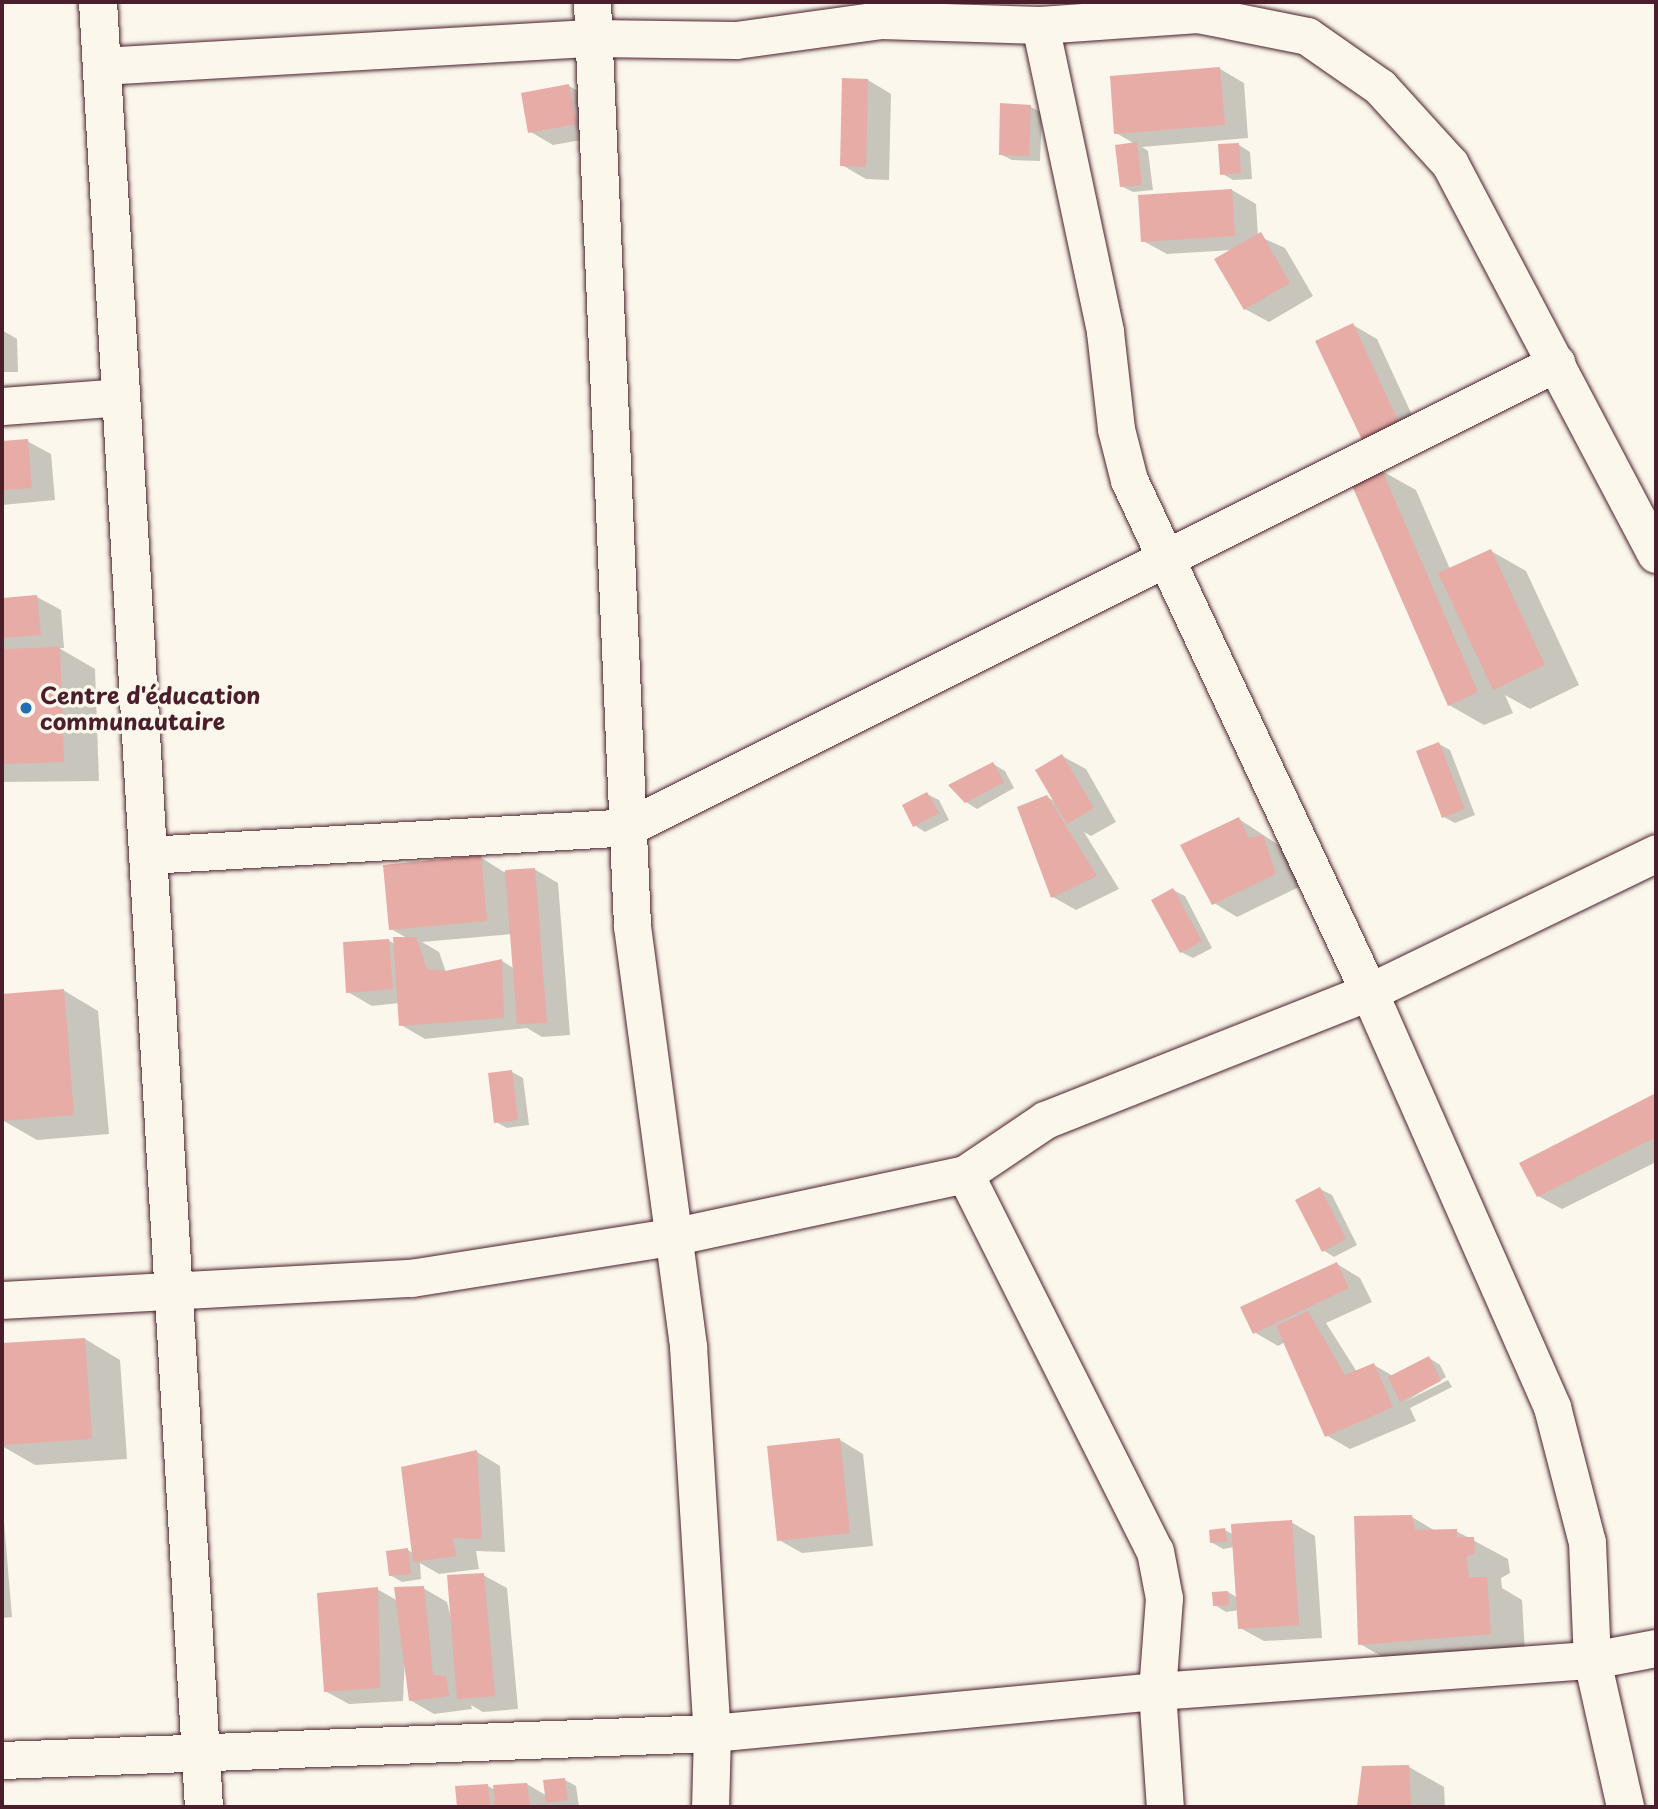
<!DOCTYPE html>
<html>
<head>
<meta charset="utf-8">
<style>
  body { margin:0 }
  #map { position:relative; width:1658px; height:1809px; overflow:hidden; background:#fbf7ec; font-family:"Playpen Sans",sans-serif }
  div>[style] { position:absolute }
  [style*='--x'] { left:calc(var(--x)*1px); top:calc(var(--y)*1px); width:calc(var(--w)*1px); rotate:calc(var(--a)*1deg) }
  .shadow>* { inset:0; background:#0003 }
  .building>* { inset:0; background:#e6aca5 }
  .roads { filter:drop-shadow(0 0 2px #4a1f2b) drop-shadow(0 0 2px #4a1f2b) }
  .street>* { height:37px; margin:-18.5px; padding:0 18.5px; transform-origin:18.5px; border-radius:18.5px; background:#fbf7ec }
  .secondary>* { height:38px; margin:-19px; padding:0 19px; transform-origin:19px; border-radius:19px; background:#fbf7ec }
  .dots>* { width:19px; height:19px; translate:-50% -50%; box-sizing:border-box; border:4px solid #fbf7ec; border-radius:50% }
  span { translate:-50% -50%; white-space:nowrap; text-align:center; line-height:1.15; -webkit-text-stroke:7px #fbf7ec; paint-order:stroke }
  .poi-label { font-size:23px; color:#4a1f2b; font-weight:700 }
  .left { translate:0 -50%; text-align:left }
  .frame { position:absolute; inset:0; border:4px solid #4a1f2b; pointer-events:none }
</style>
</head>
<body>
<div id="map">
  <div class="shadow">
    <div style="clip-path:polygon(1220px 69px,1244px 83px,1248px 138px,1142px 147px,1148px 151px,1153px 190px,1133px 192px,1121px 186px,1135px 144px,1116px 133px)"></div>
    <div style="clip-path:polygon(868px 80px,891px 94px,889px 180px,866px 179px,842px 165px)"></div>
    <div style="clip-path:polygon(569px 86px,593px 99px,599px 137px,553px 145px,529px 131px)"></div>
    <div style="clip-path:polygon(1031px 107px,1042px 113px,1040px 161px,1012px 160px,1000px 154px)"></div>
    <div style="clip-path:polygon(1239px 145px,1250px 152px,1252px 179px,1233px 180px,1221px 173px)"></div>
    <div style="clip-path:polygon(1232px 190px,1256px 204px,1258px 236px,1285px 248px,1313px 296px,1269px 322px,1245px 309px,1233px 250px,1167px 254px,1143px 241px)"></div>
    <div style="clip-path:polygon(1353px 325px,1377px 339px,1424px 441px,1389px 457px)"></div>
    <div style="clip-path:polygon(2px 330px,17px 339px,18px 372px,2px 372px)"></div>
    <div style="clip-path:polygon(27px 441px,51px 454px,55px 500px,2px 505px,2px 443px)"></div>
    <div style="clip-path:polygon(1380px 470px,1416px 490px,1450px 569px,1491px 551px,1526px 571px,1579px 685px,1530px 709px,1505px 695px,1513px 713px,1484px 725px,1449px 705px)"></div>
    <div style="clip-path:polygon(37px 597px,61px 610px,64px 648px,59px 648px,95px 669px,99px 781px,2px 782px,2px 600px)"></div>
    <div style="clip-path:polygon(1439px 744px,1450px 750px,1475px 815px,1455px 823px,1444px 817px)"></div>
    <div style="clip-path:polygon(1062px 756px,1086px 769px,1116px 822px,1091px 836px,1084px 832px,1119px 889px,1076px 910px,1053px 897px,1047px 797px,1056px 802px)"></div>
    <div style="clip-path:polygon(993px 764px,1005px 771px,1014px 788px,977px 809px,966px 802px)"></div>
    <div style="clip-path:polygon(927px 794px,939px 800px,949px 820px,925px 832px,914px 825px)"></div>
    <div style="clip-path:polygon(1239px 819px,1286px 850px,1299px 887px,1237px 917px,1214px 903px)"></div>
    <div style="clip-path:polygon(evenodd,480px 857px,504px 872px,534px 869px,558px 883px,570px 1035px,542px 1037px,527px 1028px,425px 1039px,401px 1025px,399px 1003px,372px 1006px,348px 992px,388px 940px,395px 944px,407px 938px,391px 929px,480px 857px,512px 934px,515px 969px,502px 961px,446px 972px,439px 952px,422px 942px,512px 934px)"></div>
    <div style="clip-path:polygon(1173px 890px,1185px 896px,1212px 948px,1193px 958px,1181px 952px)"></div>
    <div style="clip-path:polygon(63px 990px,98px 1011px,109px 1134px,37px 1140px,2px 1120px,2px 996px)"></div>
    <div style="clip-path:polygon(512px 1072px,523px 1078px,529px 1125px,507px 1128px,496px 1122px)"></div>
    <div style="clip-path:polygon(1656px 1095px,1656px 1162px,1562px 1209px,1538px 1196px,1522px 1163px)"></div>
    <div style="clip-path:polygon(1320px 1189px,1332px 1195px,1357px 1245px,1334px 1257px,1323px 1250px)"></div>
    <div style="clip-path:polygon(1337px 1264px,1360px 1278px,1372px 1302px,1326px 1323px,1357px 1372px,1374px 1365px,1393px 1376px,1429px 1358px,1440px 1365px,1446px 1377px,1406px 1401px,1448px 1380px,1452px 1387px,1410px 1408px,1416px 1421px,1350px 1449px,1326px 1435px,1285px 1342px,1278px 1346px,1254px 1332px)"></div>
    <div style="clip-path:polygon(85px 1339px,120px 1360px,127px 1459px,35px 1465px,2px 1446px,2px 1345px)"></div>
    <div style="clip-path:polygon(840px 1440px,863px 1454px,873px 1546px,802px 1553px,779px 1540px)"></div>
    <div style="clip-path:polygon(477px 1452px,500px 1466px,505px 1552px,476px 1551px,479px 1569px,439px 1574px,420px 1563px,421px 1579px,402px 1582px,390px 1575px,408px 1550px,414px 1554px)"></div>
    <div style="clip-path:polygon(2px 1498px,12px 1617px,2px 1618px)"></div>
    <div style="clip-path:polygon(1412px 1517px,1437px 1532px,1456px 1531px,1508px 1559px,1510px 1573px,1501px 1578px,1502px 1588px,1522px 1600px,1525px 1653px,1395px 1664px,1360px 1644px)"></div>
    <div style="clip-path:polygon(1291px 1522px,1315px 1536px,1322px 1638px,1264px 1641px,1240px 1628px,1239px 1610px,1226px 1612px,1215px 1605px,1228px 1592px,1238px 1598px,1235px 1547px,1223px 1549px,1211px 1542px,1225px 1530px,1234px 1535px)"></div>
    <div style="clip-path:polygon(483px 1575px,507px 1588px,518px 1709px,483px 1712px,471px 1705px,472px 1709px,434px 1714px,410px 1700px,405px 1657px,403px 1701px,349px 1704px,325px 1691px,377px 1589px,398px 1601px,423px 1588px,447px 1602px,452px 1622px)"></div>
    <div style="clip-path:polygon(1409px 1767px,1444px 1787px,1445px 1807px,1357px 1807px,1364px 1768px)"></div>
    <div style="clip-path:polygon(565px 1780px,576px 1786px,579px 1806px,458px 1807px,457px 1788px,488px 1786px,495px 1790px,527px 1784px,547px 1796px)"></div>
  </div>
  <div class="building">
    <div style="clip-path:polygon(1220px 67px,1225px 125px,1114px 134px,1110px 76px)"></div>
    <div style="clip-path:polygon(842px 78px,868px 79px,866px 167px,840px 166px)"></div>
    <div style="clip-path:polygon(569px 84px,577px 124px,528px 133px,521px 93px)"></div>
    <div style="clip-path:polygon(1000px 103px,1031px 105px,1029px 156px,999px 155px)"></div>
    <div style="clip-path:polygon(1137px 142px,1142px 185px,1120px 187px,1115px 145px)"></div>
    <div style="clip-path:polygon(1239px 143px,1241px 173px,1220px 175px,1218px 144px)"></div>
    <div style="clip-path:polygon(1232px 189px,1235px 236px,1141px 242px,1138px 195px)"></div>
    <div style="clip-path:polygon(1261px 232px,1290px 283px,1244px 310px,1214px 259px)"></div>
    <div style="clip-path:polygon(1353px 323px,1401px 427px,1364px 444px,1315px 341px)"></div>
    <div style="clip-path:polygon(28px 439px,32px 488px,2px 490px,2px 441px)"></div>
    <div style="clip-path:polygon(1381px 468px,1478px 692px,1448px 706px,1350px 481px)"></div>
    <div style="clip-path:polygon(1491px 549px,1545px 665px,1493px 690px,1438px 573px)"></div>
    <div style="clip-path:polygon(37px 595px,41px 635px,2px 638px,2px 598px)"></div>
    <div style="clip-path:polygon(60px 647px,64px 762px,2px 764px,2px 649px)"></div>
    <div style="clip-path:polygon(1439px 742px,1465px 809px,1442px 818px,1416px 751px)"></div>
    <div style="clip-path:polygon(1062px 754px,1094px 808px,1067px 824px,1035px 770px)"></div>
    <div style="clip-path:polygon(993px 762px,1004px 782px,965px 803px,948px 785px)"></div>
    <div style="clip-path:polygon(927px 792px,939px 813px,913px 827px,902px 805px)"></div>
    <div style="clip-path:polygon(1047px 795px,1097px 876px,1051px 898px,1017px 807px)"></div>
    <div style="clip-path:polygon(1239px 817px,1249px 838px,1263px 835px,1276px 874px,1212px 905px,1180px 845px)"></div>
    <div style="clip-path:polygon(481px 855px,487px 921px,389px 930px,383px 865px)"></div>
    <div style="clip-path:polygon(535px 868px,547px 1023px,517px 1024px,505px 870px)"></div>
    <div style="clip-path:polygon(1173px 888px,1202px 941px,1180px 953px,1151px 900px)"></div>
    <div style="clip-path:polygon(393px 937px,416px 937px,427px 969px,445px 971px,502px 959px,504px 1018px,399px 1026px)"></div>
    <div style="clip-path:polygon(389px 939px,393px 989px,346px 993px,343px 942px)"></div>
    <div style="clip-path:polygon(64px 989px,74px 1115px,2px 1121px,2px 994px)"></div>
    <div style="clip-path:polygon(512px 1070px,518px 1120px,494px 1123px,488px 1073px)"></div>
    <div style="clip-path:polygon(1656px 1093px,1656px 1137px,1537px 1197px,1519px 1163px)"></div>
    <div style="clip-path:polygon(1320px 1187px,1346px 1239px,1322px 1252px,1295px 1200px)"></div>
    <div style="clip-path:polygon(1337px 1262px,1349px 1288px,1253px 1334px,1240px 1307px)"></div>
    <div style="clip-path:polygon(1308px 1311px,1345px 1375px,1374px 1363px,1393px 1407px,1325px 1437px,1276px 1326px)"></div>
    <div style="clip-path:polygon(85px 1338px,92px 1439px,2px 1445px,2px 1343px)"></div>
    <div style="clip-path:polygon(1429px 1356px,1441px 1381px,1400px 1402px,1388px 1377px)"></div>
    <div style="clip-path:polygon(840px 1438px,850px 1533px,777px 1541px,767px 1446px)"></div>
    <div style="clip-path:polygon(477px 1450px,482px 1539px,453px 1538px,456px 1556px,413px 1562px,401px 1467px)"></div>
    <div style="clip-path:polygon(1412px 1515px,1415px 1530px,1457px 1529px,1457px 1537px,1474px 1537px,1475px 1553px,1466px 1557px,1469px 1577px,1487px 1577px,1491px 1634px,1358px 1645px,1354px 1516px)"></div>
    <div style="clip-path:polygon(1292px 1520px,1299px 1625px,1238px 1629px,1231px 1524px)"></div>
    <div style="clip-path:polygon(1225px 1528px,1227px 1541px,1210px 1543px,1209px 1530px)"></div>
    <div style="clip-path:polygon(408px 1548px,411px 1574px,389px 1576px,386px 1551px)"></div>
    <div style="clip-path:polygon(484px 1573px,495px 1696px,457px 1699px,447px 1575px)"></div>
    <div style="clip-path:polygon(424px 1586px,433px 1675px,446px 1676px,449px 1696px,409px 1701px,394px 1587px)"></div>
    <div style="clip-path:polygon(378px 1587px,380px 1688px,324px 1692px,317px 1593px)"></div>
    <div style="clip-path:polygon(1228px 1591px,1229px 1605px,1213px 1606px,1212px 1592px)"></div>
    <div style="clip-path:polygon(1409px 1765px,1411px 1807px,1357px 1807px,1362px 1766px)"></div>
    <div style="clip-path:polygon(565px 1778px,568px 1800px,546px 1803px,543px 1780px)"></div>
    <div style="clip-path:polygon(527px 1783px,530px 1807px,495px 1807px,493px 1785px)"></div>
    <div style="clip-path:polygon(488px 1784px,490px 1807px,457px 1807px,455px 1786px)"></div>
  </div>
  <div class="roads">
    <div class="street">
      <div style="--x:592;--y:2;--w:925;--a:87.52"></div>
      <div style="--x:632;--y:926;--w:424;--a:82.4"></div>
      <div style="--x:688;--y:1346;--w:388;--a:86.5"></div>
      <div style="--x:712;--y:1733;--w:74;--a:91.5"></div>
      <div style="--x:1040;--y:25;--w:314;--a:78"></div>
      <div style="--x:1105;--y:332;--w:98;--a:83.5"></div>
      <div style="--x:1116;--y:429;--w:53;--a:75.7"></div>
      <div style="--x:1129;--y:480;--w:565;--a:64.89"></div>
      <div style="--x:1369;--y:992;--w:454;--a:66.2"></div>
      <div style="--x:1552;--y:1407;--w:139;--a:75.5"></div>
      <div style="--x:1587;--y:1542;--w:118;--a:87.6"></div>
      <div style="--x:1592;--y:1660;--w:151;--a:77.3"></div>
      <div style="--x:101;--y:66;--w:493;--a:-3.3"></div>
      <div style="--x:593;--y:38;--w:143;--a:0.8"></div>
      <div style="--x:736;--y:40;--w:145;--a:-7.9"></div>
      <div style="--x:880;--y:20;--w:160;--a:1.8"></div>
      <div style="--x:1040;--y:25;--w:158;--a:-4"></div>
      <div style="--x:1198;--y:14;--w:111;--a:11.4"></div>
      <div style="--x:1307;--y:36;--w:89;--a:34.9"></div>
      <div style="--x:1380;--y:87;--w:104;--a:47.7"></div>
      <div style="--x:1450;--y:164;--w:441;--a:62.2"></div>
      <div style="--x:2;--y:406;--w:119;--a:-4.3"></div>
      <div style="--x:147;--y:855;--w:482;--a:-3.3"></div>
      <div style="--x:628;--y:827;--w:1038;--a:-26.57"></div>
      <div style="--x:965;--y:1174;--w:422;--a:63.3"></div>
      <div style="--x:1155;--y:1551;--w:48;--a:79.2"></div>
      <div style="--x:1164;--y:1598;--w:93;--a:94.3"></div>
      <div style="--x:1157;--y:1691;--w:116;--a:86.1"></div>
      <div style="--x:2;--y:1300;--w:410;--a:-3.1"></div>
      <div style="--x:411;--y:1278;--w:268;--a:-9"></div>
      <div style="--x:676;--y:1236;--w:296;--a:-12.1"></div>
      <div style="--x:965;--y:1174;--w:97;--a:-34"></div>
      <div style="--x:1045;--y:1120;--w:348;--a:-21.6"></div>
      <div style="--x:1369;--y:992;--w:319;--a:-25.8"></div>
      <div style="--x:2;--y:1760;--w:711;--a:-2.18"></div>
      <div style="--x:712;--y:1733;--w:447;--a:-5.4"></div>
      <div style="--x:1157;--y:1691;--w:436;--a:-4.1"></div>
      <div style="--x:1592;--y:1660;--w:65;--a:-10.6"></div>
    </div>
    <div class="secondary">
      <div style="--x:98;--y:2;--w:1808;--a:86.64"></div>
    </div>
  </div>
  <div class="dots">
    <div style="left:26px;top:708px;background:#1f6fb2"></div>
  </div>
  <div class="poi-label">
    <span class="left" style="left:40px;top:708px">Centre d'éducation<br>communautaire</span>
  </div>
  <div class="frame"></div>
</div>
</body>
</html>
